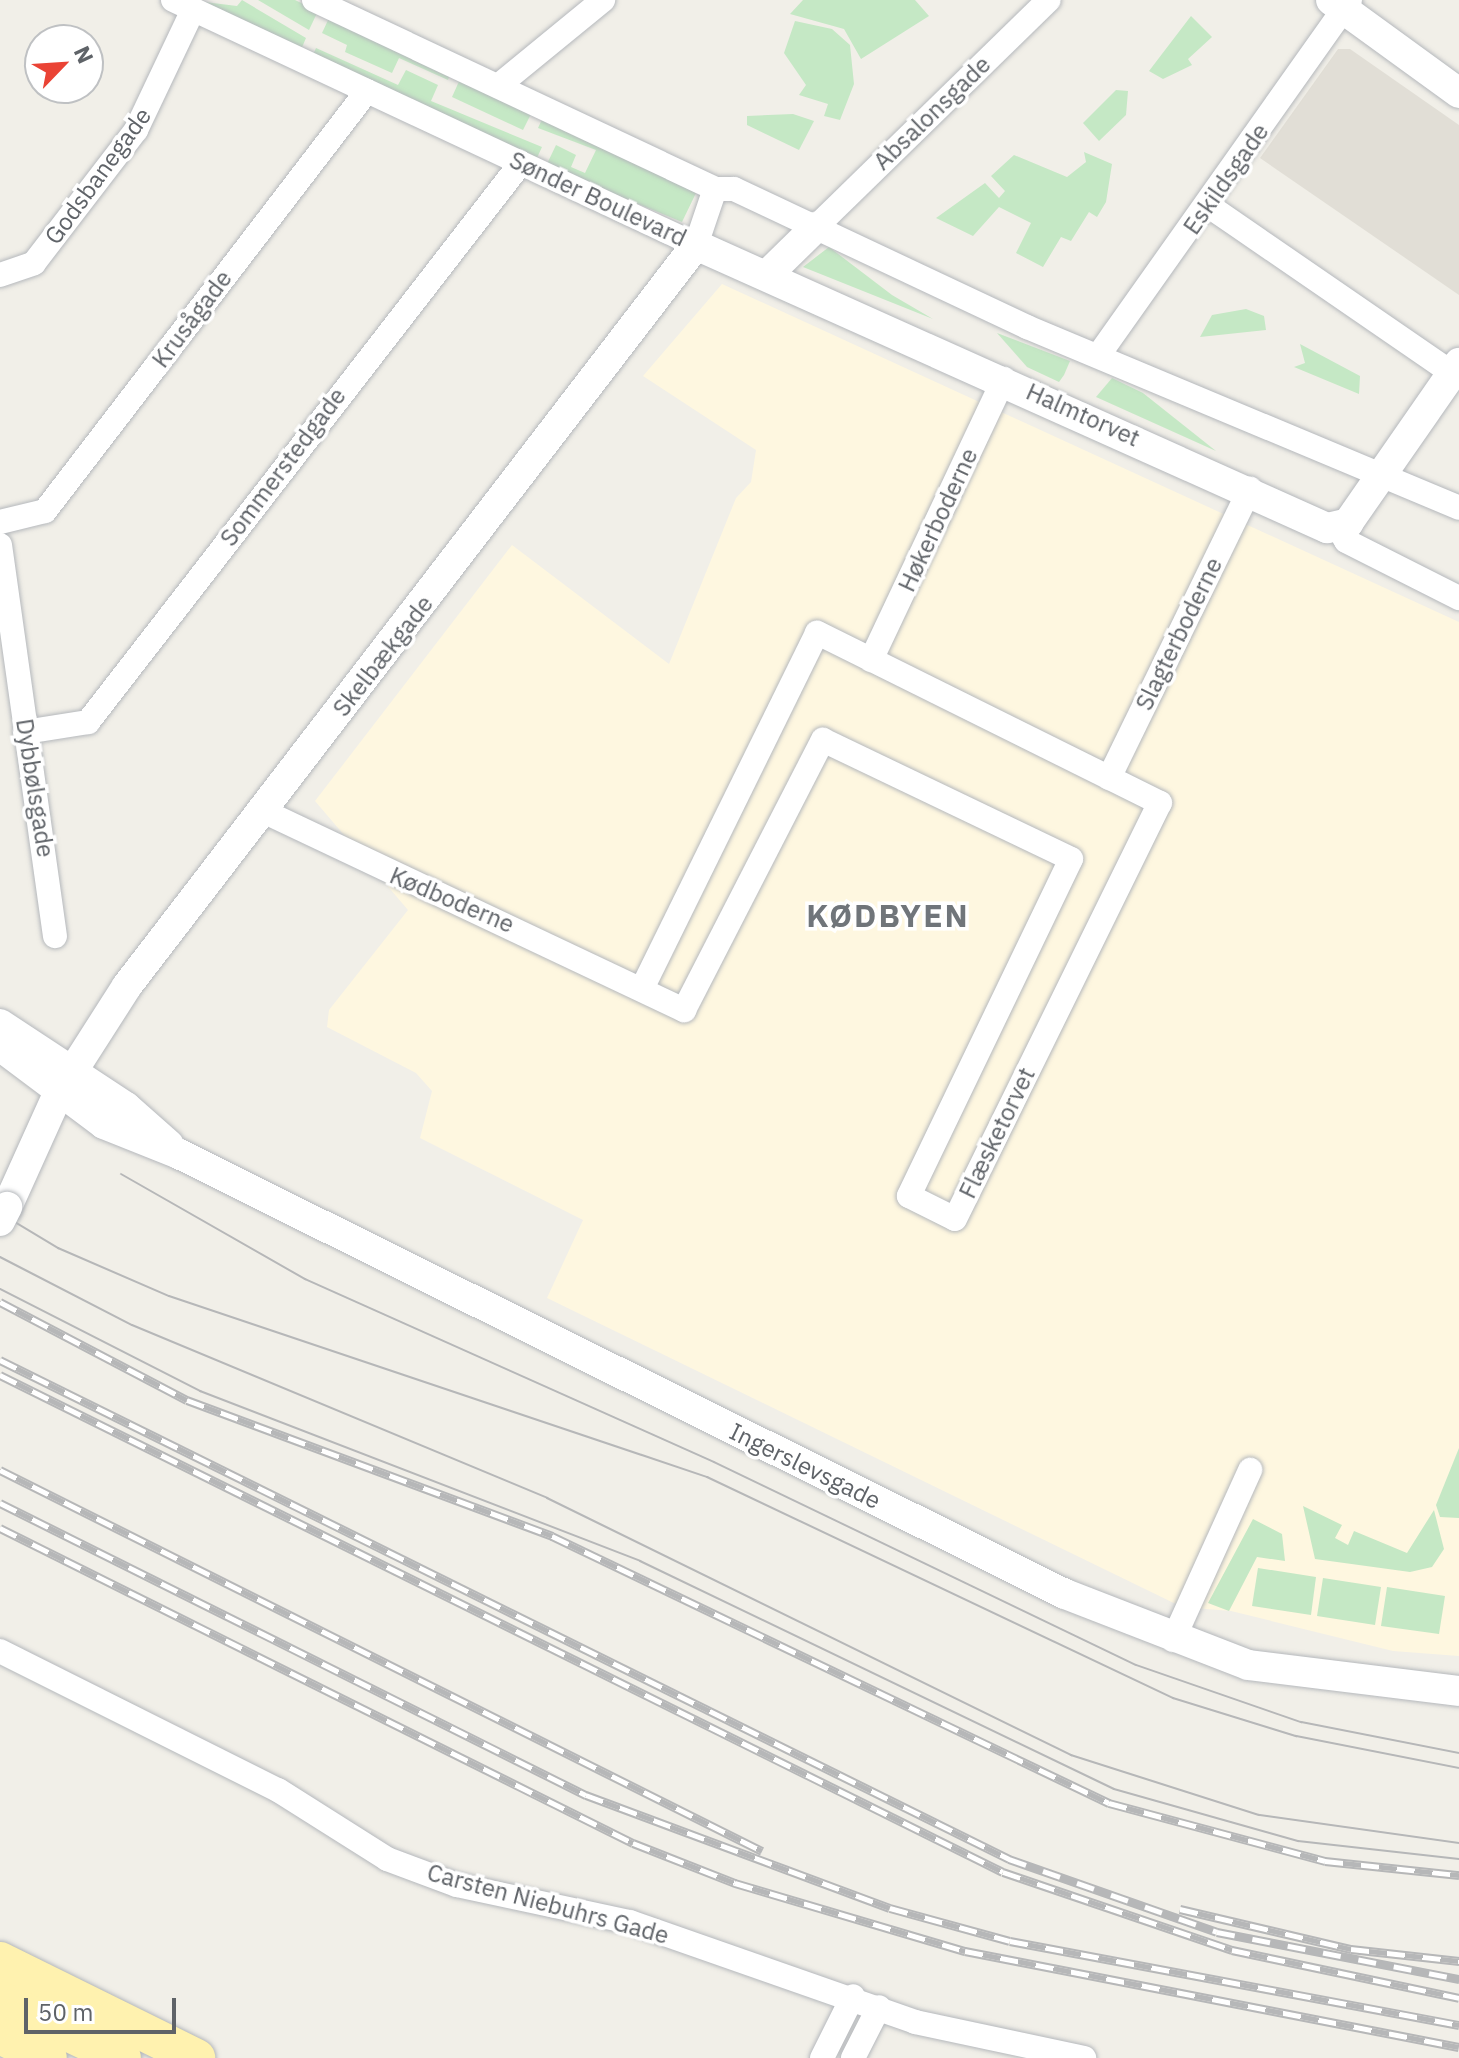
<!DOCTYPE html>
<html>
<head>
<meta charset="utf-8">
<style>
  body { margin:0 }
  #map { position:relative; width:1459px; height:2058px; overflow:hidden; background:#f1efe8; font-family:"IBM Plex Sans",sans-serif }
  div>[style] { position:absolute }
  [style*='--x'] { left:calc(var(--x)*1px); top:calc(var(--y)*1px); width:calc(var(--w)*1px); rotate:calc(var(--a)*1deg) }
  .commercial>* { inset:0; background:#fef7e0 }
  .education>* { inset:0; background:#e1ded6 }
  .green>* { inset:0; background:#c5e8c5 }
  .roads { filter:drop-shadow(0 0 2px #b5b8bc) drop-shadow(0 0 2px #b5b8bc) }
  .minor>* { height:24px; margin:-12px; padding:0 12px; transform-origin:12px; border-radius:12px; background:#fff }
  .tertiary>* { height:30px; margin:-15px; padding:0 15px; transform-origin:15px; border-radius:15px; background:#fff }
  .primary>* { height:38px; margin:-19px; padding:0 19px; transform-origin:19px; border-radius:19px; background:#fff2af }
  .tram>* { height:2px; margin:-1px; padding:0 1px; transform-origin:1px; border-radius:1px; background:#b6b7b8 }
  .rail>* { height:9px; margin-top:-4.5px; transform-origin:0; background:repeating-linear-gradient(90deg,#fff 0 18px,#b6b7b8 0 36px); box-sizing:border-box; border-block:2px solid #b6b7b8 }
  .bridges { filter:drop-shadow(0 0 2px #b5b8bc) drop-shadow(0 0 2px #b5b8bc) }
  .tertiary-bridge>* { height:30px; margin:-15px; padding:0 15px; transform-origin:15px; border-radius:15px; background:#fff }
  span { translate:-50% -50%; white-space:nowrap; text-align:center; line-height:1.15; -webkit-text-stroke:7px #fff; paint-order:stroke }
  .street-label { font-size:24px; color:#5f6368 }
  .district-label { font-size:32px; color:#70757a; font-weight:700; letter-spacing:2px }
  .north { position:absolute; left:24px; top:24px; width:80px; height:80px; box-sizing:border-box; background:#fff; border:2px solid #bfc1c3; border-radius:50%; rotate:65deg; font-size:22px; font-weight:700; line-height:32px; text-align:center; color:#5f6368 }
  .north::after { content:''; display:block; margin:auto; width:28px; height:36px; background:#ea4335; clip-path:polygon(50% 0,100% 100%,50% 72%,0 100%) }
  .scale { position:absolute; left:24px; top:1998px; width:152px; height:36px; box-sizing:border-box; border:4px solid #5f6368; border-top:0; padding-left:10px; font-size:24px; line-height:28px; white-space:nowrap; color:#5f6368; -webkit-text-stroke:6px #fff; paint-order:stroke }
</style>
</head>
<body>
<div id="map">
  <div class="commercial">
    <div style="clip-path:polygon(722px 284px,1459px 622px,1459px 1656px,1393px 1651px,1231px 1611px,1182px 1607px,547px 1298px,583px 1220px,420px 1138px,432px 1091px,416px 1073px,327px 1027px,329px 1010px,408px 910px,315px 801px,512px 545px,669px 664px,736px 498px,751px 482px,756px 450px,643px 376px)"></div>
  </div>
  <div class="education">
    <div style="clip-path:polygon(1338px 49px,1350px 49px,1459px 125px,1459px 295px,1260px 158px)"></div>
  </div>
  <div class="green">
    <div style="clip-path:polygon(188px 0,237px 6px,242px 0,306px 38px,300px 52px)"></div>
    <div style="clip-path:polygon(258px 0,295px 0,318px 11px,309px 30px)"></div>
    <div style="clip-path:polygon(803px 0,915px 0,929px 16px,861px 59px,844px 29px,790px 14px)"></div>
    <div style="clip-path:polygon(330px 16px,451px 71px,448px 80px,399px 58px,392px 73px,345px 52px,347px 45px,322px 33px)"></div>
    <div style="clip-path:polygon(1191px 16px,1212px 37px,1188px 59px,1192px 65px,1163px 79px,1149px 71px)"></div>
    <div style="clip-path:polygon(795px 21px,832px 29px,850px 45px,854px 84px,840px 120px,824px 116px,828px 104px,799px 95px,806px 85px,784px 53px)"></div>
    <div style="clip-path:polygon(316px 48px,398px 85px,406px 70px,438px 85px,431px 101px,542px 147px,536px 160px,311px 59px)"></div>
    <div style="clip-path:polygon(461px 77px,533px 110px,523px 130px,452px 97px)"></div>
    <div style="clip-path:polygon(1116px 90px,1128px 91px,1126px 115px,1099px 141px,1083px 123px)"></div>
    <div style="clip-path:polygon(793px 114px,814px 121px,799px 150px,747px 125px,747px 116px)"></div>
    <div style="clip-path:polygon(544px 115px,696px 193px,682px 222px,546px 166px,556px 145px,576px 155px,571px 167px,585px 173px,596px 150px,538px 128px)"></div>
    <div style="clip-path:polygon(1084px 152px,1112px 164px,1106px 202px,1097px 217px,1089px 212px,1071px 241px,1061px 237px,1043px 267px,1016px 253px,1031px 223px,999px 207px,973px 236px,936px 218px,985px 183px,999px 198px,1005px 191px,991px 176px,1014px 155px,1067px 177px,1086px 162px)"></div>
    <div style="clip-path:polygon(829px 247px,892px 295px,933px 319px,803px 267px)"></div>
    <div style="clip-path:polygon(1246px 309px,1264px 316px,1266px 330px,1200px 337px,1212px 315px)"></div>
    <div style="clip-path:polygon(997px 333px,1070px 361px,1064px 375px,1059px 382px,1027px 367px)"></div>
    <div style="clip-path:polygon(1300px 344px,1360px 376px,1359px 394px,1294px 367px,1305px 363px)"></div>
    <div style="clip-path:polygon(1112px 378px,1143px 393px,1216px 451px,1096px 397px)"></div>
    <div style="clip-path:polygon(1459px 1448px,1459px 1518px,1440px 1517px,1436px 1505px)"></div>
    <div style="clip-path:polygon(1303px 1506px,1342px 1525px,1335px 1538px,1348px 1545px,1354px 1531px,1407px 1553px,1434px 1510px,1444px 1549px,1432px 1567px,1410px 1572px,1315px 1559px)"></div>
    <div style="clip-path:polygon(1253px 1519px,1282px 1534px,1285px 1561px,1257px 1557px,1229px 1611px,1208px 1603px)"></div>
    <div style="clip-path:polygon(1258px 1568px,1316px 1577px,1311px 1615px,1252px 1606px)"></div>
    <div style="clip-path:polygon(1323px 1578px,1381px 1587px,1375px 1625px,1317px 1616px)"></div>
    <div style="clip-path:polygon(1387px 1587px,1445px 1596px,1439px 1634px,1381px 1626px)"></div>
  </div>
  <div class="roads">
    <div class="minor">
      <div style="--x:173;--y:0;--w:578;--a:25.1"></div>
      <div style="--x:696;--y:245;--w:59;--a:-71.3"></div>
      <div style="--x:314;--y:0;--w:443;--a:25.2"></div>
      <div style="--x:498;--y:86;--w:136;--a:-39.3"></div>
      <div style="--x:715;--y:189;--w:19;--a:0"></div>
      <div style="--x:734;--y:189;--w:324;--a:25.2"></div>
      <div style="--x:1027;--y:327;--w:468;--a:22.7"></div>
      <div style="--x:1209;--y:206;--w:295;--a:34.5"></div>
      <div style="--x:816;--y:227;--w:325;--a:-44.3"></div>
      <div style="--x:0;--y:275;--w:36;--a:-19"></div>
      <div style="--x:34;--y:263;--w:168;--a:-52.5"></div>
      <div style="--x:136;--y:130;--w:133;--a:-64.6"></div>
      <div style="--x:1098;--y:356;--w:436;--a:-54.7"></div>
      <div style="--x:0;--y:522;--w:46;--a:-13.7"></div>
      <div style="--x:45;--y:511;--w:529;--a:-52.52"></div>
      <div style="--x:1338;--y:528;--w:15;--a:58"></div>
      <div style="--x:1346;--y:541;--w:127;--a:26.8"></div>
      <div style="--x:0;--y:545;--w:395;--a:82"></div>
      <div style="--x:871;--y:660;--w:311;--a:-64.7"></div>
      <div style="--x:25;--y:732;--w:64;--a:-9"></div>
      <div style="--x:88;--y:722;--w:707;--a:-52.24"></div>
      <div style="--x:1109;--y:778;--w:322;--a:-64"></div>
      <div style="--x:263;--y:811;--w:466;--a:25.3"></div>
      <div style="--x:684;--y:1010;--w:304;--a:-62.8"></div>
      <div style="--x:823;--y:740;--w:275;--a:25.6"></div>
      <div style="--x:1071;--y:859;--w:374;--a:115.7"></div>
      <div style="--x:909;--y:1196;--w:51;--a:26.6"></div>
      <div style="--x:955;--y:1219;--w:464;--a:-63.8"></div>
      <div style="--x:1160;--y:803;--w:383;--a:-153.6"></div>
      <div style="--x:817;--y:633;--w:396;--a:116.2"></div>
      <div style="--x:1173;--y:1640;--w:187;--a:-65.6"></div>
      <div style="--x:0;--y:1651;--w:311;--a:26.6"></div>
      <div style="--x:278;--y:1790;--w:129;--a:32.3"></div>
      <div style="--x:387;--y:1859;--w:75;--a:20.4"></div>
      <div style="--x:457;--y:1885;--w:177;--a:12.1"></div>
      <div style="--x:630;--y:1922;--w:302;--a:19.3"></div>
      <div style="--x:915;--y:2022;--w:173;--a:12"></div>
      <div style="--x:822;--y:2058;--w:69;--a:-63.4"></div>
      <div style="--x:853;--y:2058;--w:57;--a:-63"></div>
    </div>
    <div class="tertiary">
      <div style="--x:1331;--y:0;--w:158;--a:36"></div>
      <div style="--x:767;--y:275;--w:69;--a:-44.4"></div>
      <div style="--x:0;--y:1024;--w:151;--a:33.4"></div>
      <div style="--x:126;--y:1107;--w:57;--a:41.5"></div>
      <div style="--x:0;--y:1046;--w:130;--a:36.9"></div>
      <div style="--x:104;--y:1124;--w:81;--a:21.8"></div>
      <div style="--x:179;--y:1154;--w:989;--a:26.41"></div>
      <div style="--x:1065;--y:1594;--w:196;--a:21.2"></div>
      <div style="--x:1248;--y:1665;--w:213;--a:7"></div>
      <div style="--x:7;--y:1207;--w:124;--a:-65.7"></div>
      <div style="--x:58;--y:1094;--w:128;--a:-57.4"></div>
      <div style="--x:127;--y:986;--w:934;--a:-52.48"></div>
      <div style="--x:696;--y:245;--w:692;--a:24.16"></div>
      <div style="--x:1327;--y:528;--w:22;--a:-13"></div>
      <div style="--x:1348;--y:523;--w:195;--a:-55.2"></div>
    </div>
    <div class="primary">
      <div style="--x:0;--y:1961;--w:219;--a:26.3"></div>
      <div style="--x:0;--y:2000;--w:135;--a:25.4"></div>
      <div style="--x:0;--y:2035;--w:53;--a:25.6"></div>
    </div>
  </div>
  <div class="tram">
    <div style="--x:121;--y:1174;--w:212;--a:29.7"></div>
    <div style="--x:305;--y:1279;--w:448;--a:24.1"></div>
    <div style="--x:714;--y:1462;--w:468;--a:25.7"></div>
    <div style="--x:1136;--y:1665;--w:175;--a:19.1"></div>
    <div style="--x:1301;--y:1722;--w:161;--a:11.1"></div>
    <div style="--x:0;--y:1213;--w:68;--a:31.1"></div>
    <div style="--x:58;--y:1248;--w:121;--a:23.4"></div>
    <div style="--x:169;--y:1296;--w:568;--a:18.59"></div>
    <div style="--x:707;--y:1477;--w:516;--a:25.37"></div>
    <div style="--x:1173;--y:1698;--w:129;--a:17.2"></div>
    <div style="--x:1296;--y:1736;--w:166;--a:11.1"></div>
    <div style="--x:0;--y:1257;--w:148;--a:27.3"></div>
    <div style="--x:132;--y:1325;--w:450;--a:22.6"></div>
    <div style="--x:547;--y:1498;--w:584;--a:26.13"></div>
    <div style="--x:1071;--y:1755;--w:197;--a:17.7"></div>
    <div style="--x:1259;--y:1815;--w:202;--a:8"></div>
    <div style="--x:0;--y:1289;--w:225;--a:27"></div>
    <div style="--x:200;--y:1391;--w:472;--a:21.1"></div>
    <div style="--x:640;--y:1561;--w:526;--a:25.69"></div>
    <div style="--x:1114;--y:1789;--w:191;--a:15.8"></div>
    <div style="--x:1298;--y:1841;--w:162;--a:6.4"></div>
  </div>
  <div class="rail">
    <div style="--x:0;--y:1302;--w:211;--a:27.7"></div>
    <div style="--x:187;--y:1400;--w:390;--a:20.4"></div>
    <div style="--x:552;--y:1536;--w:618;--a:25.61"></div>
    <div style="--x:1109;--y:1803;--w:224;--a:15"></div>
    <div style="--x:1325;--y:1861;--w:135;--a:6"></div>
    <div style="--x:0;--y:1360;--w:1126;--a:26.31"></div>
    <div style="--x:1009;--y:1859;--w:220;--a:19.3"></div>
    <div style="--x:1217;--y:1932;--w:247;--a:11"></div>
    <div style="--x:0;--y:1375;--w:1119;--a:26.36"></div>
    <div style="--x:1003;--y:1872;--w:242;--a:18.8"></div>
    <div style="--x:1232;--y:1950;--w:232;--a:11.9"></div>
    <div style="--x:0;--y:1470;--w:852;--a:26.57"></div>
    <div style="--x:0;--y:1503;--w:655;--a:26.49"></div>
    <div style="--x:586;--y:1795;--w:324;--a:20.4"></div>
    <div style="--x:890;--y:1908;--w:124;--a:15.4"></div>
    <div style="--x:1010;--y:1941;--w:457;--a:10.6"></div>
    <div style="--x:0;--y:1528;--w:707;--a:26.46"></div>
    <div style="--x:633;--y:1843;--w:110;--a:21.4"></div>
    <div style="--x:735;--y:1883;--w:240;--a:16.5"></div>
    <div style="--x:965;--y:1951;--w:503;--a:11"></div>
    <div style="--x:1180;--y:1909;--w:176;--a:13.2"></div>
    <div style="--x:1351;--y:1949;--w:109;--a:6.3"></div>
  </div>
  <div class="bridges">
    <div class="tertiary-bridge">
      <div style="--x:0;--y:1221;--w:16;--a:-63"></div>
    </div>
  </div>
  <div class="street-label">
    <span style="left:932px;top:113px;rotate:-44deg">Absalonsgade</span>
    <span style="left:98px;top:176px;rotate:-54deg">Godsbanegade</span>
    <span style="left:1226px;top:179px;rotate:-55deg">Eskildsgade</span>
    <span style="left:598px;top:199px;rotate:25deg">Sønder Boulevard</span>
    <span style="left:192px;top:319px;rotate:-53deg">Krusågade</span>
    <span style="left:1083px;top:415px;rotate:24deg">Halmtorvet</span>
    <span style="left:283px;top:467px;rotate:-53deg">Sommerstedgade</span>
    <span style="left:938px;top:520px;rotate:-65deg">Høkerboderne</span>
    <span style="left:1179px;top:634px;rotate:-64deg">Slagterboderne</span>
    <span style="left:383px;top:656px;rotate:-52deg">Skelbækgade</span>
    <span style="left:35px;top:788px;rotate:81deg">Dybbølsgade</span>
    <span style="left:452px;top:900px;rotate:23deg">Kødboderne</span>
    <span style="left:997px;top:1133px;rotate:-64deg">Flæsketorvet</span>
    <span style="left:805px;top:1466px;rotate:26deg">Ingerslevsgade</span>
    <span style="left:548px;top:1904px;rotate:15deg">Carsten Niebuhrs Gade</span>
  </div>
  <div class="district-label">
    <span style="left:888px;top:915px">KØDBYEN</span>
  </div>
  <div class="north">N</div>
  <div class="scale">50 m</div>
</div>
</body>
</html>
